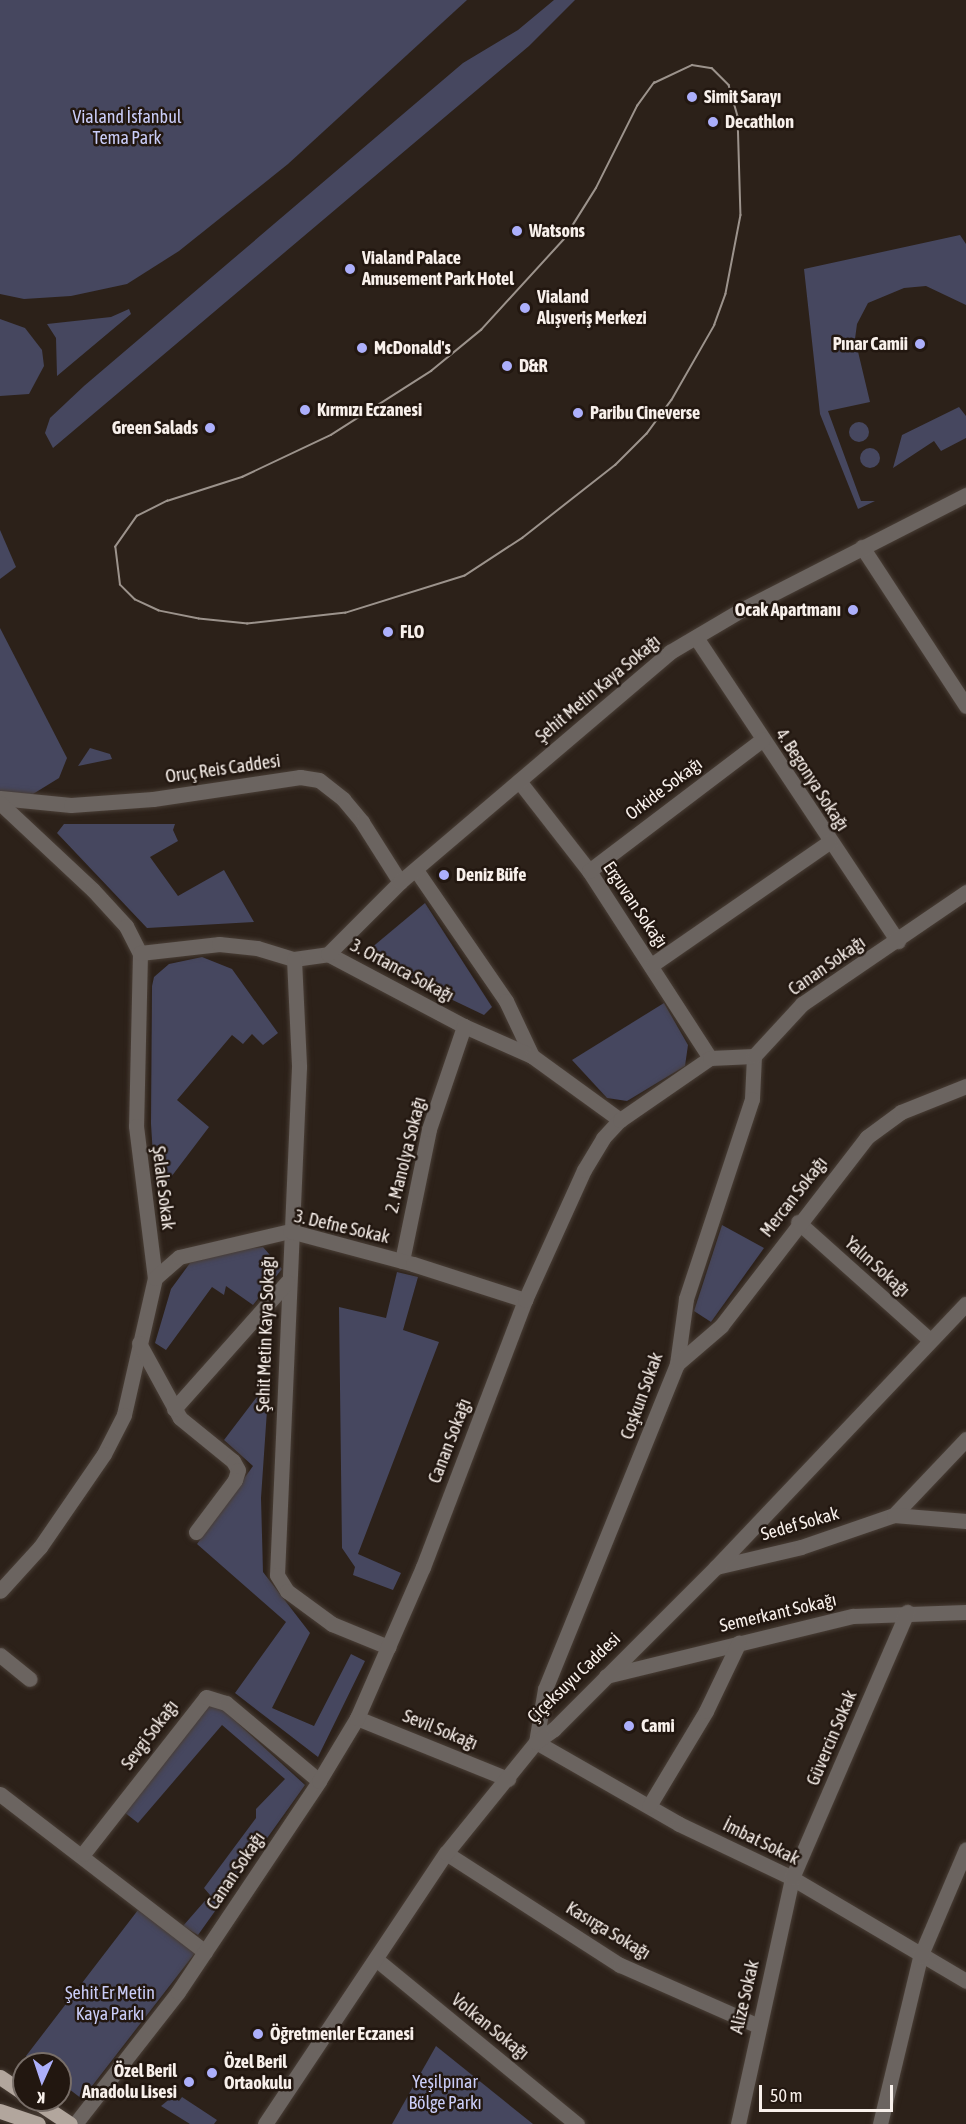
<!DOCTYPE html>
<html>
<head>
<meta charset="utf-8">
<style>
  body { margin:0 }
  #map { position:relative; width:966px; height:2124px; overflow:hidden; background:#2c2119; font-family:"Asap Condensed",sans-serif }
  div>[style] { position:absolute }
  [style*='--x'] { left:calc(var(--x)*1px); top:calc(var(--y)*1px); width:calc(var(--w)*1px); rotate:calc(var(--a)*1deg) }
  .green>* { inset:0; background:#46475f }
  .round { border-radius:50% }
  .roads { filter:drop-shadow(0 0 2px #493e36) drop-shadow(0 0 2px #493e36) }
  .minor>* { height:15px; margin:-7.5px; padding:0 7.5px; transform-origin:7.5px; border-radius:7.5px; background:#6b6460 }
  .major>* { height:15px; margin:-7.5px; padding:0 7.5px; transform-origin:7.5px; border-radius:7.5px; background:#b2a69d }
  .tram>* { height:1.5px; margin:-0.75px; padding:0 0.75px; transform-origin:0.75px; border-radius:0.75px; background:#9c938c }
  .dots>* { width:16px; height:16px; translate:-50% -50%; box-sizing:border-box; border:3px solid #221710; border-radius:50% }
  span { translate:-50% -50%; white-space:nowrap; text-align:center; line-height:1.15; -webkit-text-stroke:5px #221710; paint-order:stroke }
  .poi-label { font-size:18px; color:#f8f0eb; font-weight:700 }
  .left { translate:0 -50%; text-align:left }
  .right { translate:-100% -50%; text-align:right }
  .park-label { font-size:18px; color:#cacdf8 }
  .street-label { font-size:18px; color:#f8f0eb }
  .north { position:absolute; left:12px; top:2052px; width:60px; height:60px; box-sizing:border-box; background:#221710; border:2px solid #786e68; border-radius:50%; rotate:183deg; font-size:16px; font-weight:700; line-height:24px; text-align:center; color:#f8f0eb }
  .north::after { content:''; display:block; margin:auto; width:21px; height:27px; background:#acaffb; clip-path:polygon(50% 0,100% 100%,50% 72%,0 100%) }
  .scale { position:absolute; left:759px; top:2085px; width:134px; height:27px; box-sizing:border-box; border:3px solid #f8f0eb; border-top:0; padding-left:8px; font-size:18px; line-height:21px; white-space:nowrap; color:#f8f0eb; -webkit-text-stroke:4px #221710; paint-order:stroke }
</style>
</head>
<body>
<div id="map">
  <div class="green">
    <div style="clip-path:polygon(0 0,467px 0,288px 164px,179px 251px,127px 284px,71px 296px,24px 299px,0 294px)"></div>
    <div style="clip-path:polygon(554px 0,575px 0,529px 46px,53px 448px,45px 433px,50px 418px,84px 386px,463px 63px,518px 30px)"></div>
    <div style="clip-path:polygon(960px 235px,966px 244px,966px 305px,926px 286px,904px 288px,868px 303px,857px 324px,855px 339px,870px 402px,828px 411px,861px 501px,875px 501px,858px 509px,820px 414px,804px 269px)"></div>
    <div style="clip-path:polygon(129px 309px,131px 314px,57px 376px,56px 338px,47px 324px,111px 317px)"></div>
    <div style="clip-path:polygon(0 319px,25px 328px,42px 350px,44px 366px,29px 394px,0 396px)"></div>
    <div style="clip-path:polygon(959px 407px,966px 416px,966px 438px,941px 451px,934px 441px,893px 468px,902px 435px)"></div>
    <div class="round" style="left:849px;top:422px;width:20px;height:20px"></div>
    <div class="round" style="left:860px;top:448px;width:20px;height:20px"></div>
    <div style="clip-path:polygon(0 530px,16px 567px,0 579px)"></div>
    <div style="clip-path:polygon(0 628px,67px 758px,59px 778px,33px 794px,0 795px)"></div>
    <div style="clip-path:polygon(90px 748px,110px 754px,112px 759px,78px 766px)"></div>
    <div style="clip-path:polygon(64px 824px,175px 824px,173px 830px,178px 841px,150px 857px,178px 896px,224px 870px,254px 922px,147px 928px,57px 833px)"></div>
    <div style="clip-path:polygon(425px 903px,492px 1007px,484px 1015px,371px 961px,370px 949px)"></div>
    <div style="clip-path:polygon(202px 957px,232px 969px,278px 1033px,263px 1045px,252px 1034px,243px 1044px,232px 1035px,177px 1100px,209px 1127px,162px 1189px,155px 1187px,151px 1124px,152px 986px,154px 977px,169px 964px)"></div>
    <div style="clip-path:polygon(664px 1003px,688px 1045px,685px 1066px,627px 1101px,607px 1098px,572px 1060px)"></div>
    <div style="clip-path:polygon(722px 1225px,764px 1248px,711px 1322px,694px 1311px)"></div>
    <div style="clip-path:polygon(263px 1247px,282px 1269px,253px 1305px,226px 1286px,224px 1295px,212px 1287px,166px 1350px,155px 1343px,171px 1289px,190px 1263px,219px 1252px)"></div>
    <div style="clip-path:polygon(397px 1272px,418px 1277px,403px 1330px,439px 1342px,358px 1554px,401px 1573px,393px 1590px,353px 1575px,355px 1567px,342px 1548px,339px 1307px,386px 1318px)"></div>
    <div style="clip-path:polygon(269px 1381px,261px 1498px,263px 1572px,310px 1633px,272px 1708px,314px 1726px,351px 1654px,365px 1661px,318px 1757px,235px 1693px,286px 1622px,197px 1544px,253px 1466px,224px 1440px)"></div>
    <div style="clip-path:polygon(203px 1706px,220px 1707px,305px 1785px,198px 1935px,183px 1926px,210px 1895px,204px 1888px,256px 1818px,256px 1809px,285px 1779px,222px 1725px,138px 1823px,124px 1812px)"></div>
    <div style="clip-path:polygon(138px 1910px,195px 1953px,82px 2099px,60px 2082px,60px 2064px,36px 2064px,26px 2056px)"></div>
    <div style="clip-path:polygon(436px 2046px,533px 2124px,392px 2124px)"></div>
    <div style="clip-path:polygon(172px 2097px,179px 2101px,182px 2097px,217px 2120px,214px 2124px,190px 2124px,161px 2106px)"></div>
  </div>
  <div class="roads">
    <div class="minor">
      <div style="--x:862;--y:547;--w:190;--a:56.8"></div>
      <div style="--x:697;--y:639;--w:363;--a:56.4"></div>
      <div style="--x:519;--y:781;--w:114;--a:52.1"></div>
      <div style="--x:589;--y:871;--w:223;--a:57.1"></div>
      <div style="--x:0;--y:798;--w:71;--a:5.6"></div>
      <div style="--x:71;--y:805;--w:82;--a:-4.2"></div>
      <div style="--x:153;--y:799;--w:149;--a:-8.5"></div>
      <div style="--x:300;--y:777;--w:19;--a:9"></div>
      <div style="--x:319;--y:780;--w:31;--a:38"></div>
      <div style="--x:343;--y:799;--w:30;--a:50"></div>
      <div style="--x:362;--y:822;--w:71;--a:57.7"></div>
      <div style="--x:0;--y:803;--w:127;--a:43.1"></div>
      <div style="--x:93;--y:890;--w:49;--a:47.5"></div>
      <div style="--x:126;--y:926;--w:30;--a:63"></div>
      <div style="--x:140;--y:953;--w:173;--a:91.3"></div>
      <div style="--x:136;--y:1126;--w:153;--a:82.9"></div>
      <div style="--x:155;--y:1278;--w:140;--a:102.8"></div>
      <div style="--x:124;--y:1415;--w:44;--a:117.1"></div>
      <div style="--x:104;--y:1454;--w:113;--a:124.5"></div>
      <div style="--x:40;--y:1547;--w:59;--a:132.3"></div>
      <div style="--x:416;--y:870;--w:159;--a:55.5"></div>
      <div style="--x:506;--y:1001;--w:61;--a:64.7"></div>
      <div style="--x:589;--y:871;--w:218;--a:-37.2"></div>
      <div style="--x:140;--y:953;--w:80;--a:-6.5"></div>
      <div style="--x:219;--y:944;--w:38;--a:6"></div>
      <div style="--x:257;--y:948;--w:39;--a:17"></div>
      <div style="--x:294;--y:959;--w:34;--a:-8"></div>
      <div style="--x:328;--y:954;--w:154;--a:27.9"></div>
      <div style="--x:464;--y:1026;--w:74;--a:23.8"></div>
      <div style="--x:532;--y:1056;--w:109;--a:36"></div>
      <div style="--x:328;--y:954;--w:102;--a:-45"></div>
      <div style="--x:400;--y:882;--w:355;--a:-40.4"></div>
      <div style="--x:670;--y:652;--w:82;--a:-30.6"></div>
      <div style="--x:741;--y:610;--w:253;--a:-27.1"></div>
      <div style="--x:294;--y:959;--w:108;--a:87.3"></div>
      <div style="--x:299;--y:1067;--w:508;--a:92.48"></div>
      <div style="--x:277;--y:1575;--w:19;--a:58"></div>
      <div style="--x:287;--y:1591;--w:56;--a:36.3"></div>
      <div style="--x:332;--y:1624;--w:61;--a:22.3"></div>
      <div style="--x:653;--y:964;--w:214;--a:-34.7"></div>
      <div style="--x:754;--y:1056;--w:43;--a:92.7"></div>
      <div style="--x:752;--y:1099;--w:211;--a:108.3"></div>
      <div style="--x:686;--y:1299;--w:66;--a:97.9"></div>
      <div style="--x:677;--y:1364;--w:351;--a:112.1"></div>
      <div style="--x:545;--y:1689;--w:54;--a:99.6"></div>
      <div style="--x:536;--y:1742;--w:165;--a:29.8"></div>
      <div style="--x:679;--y:1824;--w:125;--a:25.5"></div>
      <div style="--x:792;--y:1878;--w:202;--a:30.6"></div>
      <div style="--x:798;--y:1222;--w:177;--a:41.8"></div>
      <div style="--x:402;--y:1261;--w:135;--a:-78.4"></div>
      <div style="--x:429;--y:1129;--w:109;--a:-71.2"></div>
      <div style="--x:155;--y:1278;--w:32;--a:-41"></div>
      <div style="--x:179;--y:1257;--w:114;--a:-13.2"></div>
      <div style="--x:290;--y:1231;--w:127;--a:15"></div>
      <div style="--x:413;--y:1264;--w:118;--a:17.8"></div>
      <div style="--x:139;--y:1343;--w:85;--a:61.3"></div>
      <div style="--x:180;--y:1418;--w:68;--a:39.1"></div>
      <div style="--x:233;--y:1461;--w:10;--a:61"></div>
      <div style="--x:238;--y:1470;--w:10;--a:107"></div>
      <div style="--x:235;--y:1480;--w:65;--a:126.9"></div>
      <div style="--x:677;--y:1364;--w:58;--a:-40.8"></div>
      <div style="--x:721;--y:1326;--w:239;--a:-52.3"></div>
      <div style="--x:867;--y:1137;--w:42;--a:-36.3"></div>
      <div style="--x:901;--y:1112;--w:70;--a:-21.8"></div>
      <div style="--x:174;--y:1409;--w:170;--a:-48.3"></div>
      <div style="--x:894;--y:1515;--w:105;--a:-46.5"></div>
      <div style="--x:716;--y:1567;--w:87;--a:-13.2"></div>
      <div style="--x:801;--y:1547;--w:98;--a:-19"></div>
      <div style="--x:894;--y:1515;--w:72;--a:4.8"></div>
      <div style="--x:0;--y:1655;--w:38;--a:39"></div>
      <div style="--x:606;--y:1676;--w:254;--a:-13.7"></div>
      <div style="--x:853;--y:1616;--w:113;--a:-2"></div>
      <div style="--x:357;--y:1718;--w:163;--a:22"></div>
      <div style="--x:0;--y:1794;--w:259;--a:37.6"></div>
      <div style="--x:649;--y:1806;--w:111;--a:-59"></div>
      <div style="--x:706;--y:1711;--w:76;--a:-64.4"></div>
      <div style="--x:446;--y:1853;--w:207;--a:32.8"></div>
      <div style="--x:620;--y:1965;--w:151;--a:23.8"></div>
      <div style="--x:83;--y:1854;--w:199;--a:-51.9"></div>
      <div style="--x:206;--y:1697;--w:21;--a:17"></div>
      <div style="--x:226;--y:1703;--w:121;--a:40"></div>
      <div style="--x:377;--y:1960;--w:259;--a:39.4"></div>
      <div style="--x:75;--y:2124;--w:167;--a:-52"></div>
      <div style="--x:178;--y:1992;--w:254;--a:-56.2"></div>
      <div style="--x:319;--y:1781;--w:74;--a:-58.9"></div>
      <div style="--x:357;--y:1718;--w:165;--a:-66.4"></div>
      <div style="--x:423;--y:1567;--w:286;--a:-69.1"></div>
      <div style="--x:525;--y:1300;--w:143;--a:-65.6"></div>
      <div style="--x:584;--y:1170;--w:37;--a:-59"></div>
      <div style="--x:603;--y:1138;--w:25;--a:-47"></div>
      <div style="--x:620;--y:1120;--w:109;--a:-34.6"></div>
      <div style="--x:710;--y:1058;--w:44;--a:-2.6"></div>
      <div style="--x:754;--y:1056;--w:71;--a:-47.3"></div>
      <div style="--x:802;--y:1004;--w:199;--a:-34.3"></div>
      <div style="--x:265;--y:2124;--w:326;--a:-56.3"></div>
      <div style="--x:446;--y:1853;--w:143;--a:-51"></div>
      <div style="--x:536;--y:1742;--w:22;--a:-36"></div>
      <div style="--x:554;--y:1729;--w:229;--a:-45"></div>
      <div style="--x:716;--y:1567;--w:363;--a:-46.5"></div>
      <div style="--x:738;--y:2124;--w:252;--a:-77.6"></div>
      <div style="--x:792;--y:1878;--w:290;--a:-66.6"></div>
      <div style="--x:880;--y:2124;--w:172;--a:-76.5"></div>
      <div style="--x:920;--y:1957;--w:117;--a:-66.9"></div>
    </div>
    <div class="major">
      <div style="--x:0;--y:2077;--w:29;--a:34"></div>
      <div style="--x:34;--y:2100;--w:43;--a:33.7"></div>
      <div style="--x:0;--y:2111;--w:40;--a:18.9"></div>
    </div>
  </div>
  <div class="tram">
    <div style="--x:692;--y:65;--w:20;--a:9"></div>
    <div style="--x:712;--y:68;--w:24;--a:45"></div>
    <div style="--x:729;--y:85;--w:32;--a:74"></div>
    <div style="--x:738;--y:116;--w:99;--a:88.3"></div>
    <div style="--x:741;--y:215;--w:80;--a:100.8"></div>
    <div style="--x:726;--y:294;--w:33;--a:110"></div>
    <div style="--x:715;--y:325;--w:86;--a:119.8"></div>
    <div style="--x:672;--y:400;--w:42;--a:126.3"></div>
    <div style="--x:647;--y:434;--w:44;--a:135"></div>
    <div style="--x:616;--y:465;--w:118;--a:141.9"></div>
    <div style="--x:523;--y:538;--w:69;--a:146.8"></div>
    <div style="--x:465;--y:576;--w:125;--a:162.7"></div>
    <div style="--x:346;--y:613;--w:99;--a:173.6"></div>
    <div style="--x:248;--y:624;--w:49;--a:-174.2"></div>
    <div style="--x:199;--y:619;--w:41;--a:-168.7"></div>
    <div style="--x:159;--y:611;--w:26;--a:-155"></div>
    <div style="--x:135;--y:600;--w:21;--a:-135"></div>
    <div style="--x:120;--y:585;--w:38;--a:-97"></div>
    <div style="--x:115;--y:547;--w:38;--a:-55"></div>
    <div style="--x:137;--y:516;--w:34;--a:-27"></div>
    <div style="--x:167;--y:501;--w:79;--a:-17.7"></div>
    <div style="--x:242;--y:477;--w:98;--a:-25.3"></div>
    <div style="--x:331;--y:435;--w:119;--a:-32.6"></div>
    <div style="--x:431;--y:371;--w:65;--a:-39.4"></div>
    <div style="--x:481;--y:330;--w:123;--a:-47.6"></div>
    <div style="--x:564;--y:239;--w:60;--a:-57.9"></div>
    <div style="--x:596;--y:188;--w:92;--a:-63.4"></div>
    <div style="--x:637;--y:106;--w:29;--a:-54"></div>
    <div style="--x:654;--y:83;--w:42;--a:-25.3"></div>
  </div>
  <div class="dots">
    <div style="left:692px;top:97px;background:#acaffb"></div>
    <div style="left:713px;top:122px;background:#acaffb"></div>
    <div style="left:517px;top:231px;background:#acaffb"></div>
    <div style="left:350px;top:269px;background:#acaffb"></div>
    <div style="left:525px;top:308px;background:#acaffb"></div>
    <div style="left:920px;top:344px;background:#acaffb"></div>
    <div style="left:362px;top:348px;background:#acaffb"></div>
    <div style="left:507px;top:366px;background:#acaffb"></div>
    <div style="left:305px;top:410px;background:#acaffb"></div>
    <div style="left:578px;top:413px;background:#acaffb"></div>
    <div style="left:210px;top:428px;background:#acaffb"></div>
    <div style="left:853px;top:610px;background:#acaffb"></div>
    <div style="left:388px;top:632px;background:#acaffb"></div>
    <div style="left:444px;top:875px;background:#acaffb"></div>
    <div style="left:629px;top:1726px;background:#acaffb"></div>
    <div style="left:258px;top:2034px;background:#acaffb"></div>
    <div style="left:212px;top:2073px;background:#acaffb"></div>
    <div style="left:189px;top:2082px;background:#acaffb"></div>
  </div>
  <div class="poi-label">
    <span class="left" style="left:704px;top:97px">Simit Sarayı</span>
    <span class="left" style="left:725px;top:122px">Decathlon</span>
    <span class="left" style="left:529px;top:231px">Watsons</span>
    <span class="left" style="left:362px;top:269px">Vialand Palace<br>Amusement Park Hotel</span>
    <span class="left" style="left:537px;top:308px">Vialand<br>Alışveriş Merkezi</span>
    <span class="right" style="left:908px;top:344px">Pınar Camii</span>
    <span class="left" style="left:374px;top:348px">McDonald's</span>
    <span class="left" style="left:519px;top:366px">D&amp;R</span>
    <span class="left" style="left:317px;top:410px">Kırmızı Eczanesi</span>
    <span class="left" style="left:590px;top:413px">Paribu Cineverse</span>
    <span class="right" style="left:198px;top:428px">Green Salads</span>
    <span class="right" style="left:841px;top:610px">Ocak Apartmanı</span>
    <span class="left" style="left:400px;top:632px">FLO</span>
    <span class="left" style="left:456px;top:875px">Deniz Büfe</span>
    <span class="left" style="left:641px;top:1726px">Cami</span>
    <span class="left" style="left:270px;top:2034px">Öğretmenler Eczanesi</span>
    <span class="left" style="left:224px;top:2073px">Özel Beril<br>Ortaokulu</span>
    <span class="right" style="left:177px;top:2082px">Özel Beril<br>Anadolu Lisesi</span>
  </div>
  <div class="park-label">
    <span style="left:127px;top:128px">Vialand İsfanbul<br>Tema Park</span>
    <span style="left:110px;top:2004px">Şehit Er Metin<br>Kaya Parkı</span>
    <span style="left:445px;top:2093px">Yeşilpınar<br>Bölge Parkı</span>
  </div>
  <div class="street-label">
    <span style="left:598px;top:689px;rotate:-40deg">Şehit Metin Kaya Sokağı</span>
    <span style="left:223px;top:769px;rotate:-8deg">Oruç Reis Caddesi</span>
    <span style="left:812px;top:780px;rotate:57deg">4. Begonya Sokağı</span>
    <span style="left:664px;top:789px;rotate:-37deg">Orkide Sokağı</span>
    <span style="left:635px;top:905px;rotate:56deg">Erguvan Sokağı</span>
    <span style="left:827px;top:966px;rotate:-35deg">Canan Sokağı</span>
    <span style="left:402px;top:971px;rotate:28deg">3. Ortanca Sokağı</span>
    <span style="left:406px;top:1155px;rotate:-76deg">2. Manolya Sokağı</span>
    <span style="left:163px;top:1188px;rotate:83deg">Şelale Sokak</span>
    <span style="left:794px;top:1197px;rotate:-52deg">Mercan Sokağı</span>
    <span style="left:342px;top:1227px;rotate:13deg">3. Defne Sokak</span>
    <span style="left:877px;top:1267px;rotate:42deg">Yalın Sokağı</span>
    <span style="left:266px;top:1334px;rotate:-88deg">Şehit Metin Kaya Sokağı</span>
    <span style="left:642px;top:1396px;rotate:-70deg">Coşkun Sokak</span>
    <span style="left:450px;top:1441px;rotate:-69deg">Canan Sokağı</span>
    <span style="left:800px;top:1524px;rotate:-16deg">Sedef Sokak</span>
    <span style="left:778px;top:1613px;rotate:-13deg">Semerkant Sokağı</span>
    <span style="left:574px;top:1678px;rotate:-44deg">Çiçeksuyu Caddesi</span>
    <span style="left:440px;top:1730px;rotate:22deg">Sevil Sokağı</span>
    <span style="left:150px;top:1735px;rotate:-53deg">Sevgi Sokağı</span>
    <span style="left:832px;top:1738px;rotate:-67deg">Güvercin Sokak</span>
    <span style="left:761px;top:1842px;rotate:26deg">İmbat Sokak</span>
    <span style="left:236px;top:1871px;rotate:-56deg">Canan Sokağı</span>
    <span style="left:608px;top:1931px;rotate:31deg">Kasırga Sokağı</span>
    <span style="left:745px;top:1997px;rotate:-77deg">Alize Sokak</span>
    <span style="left:490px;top:2027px;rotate:39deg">Volkan Sokağı</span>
  </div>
  <div class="north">K</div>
  <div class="scale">50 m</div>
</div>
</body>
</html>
